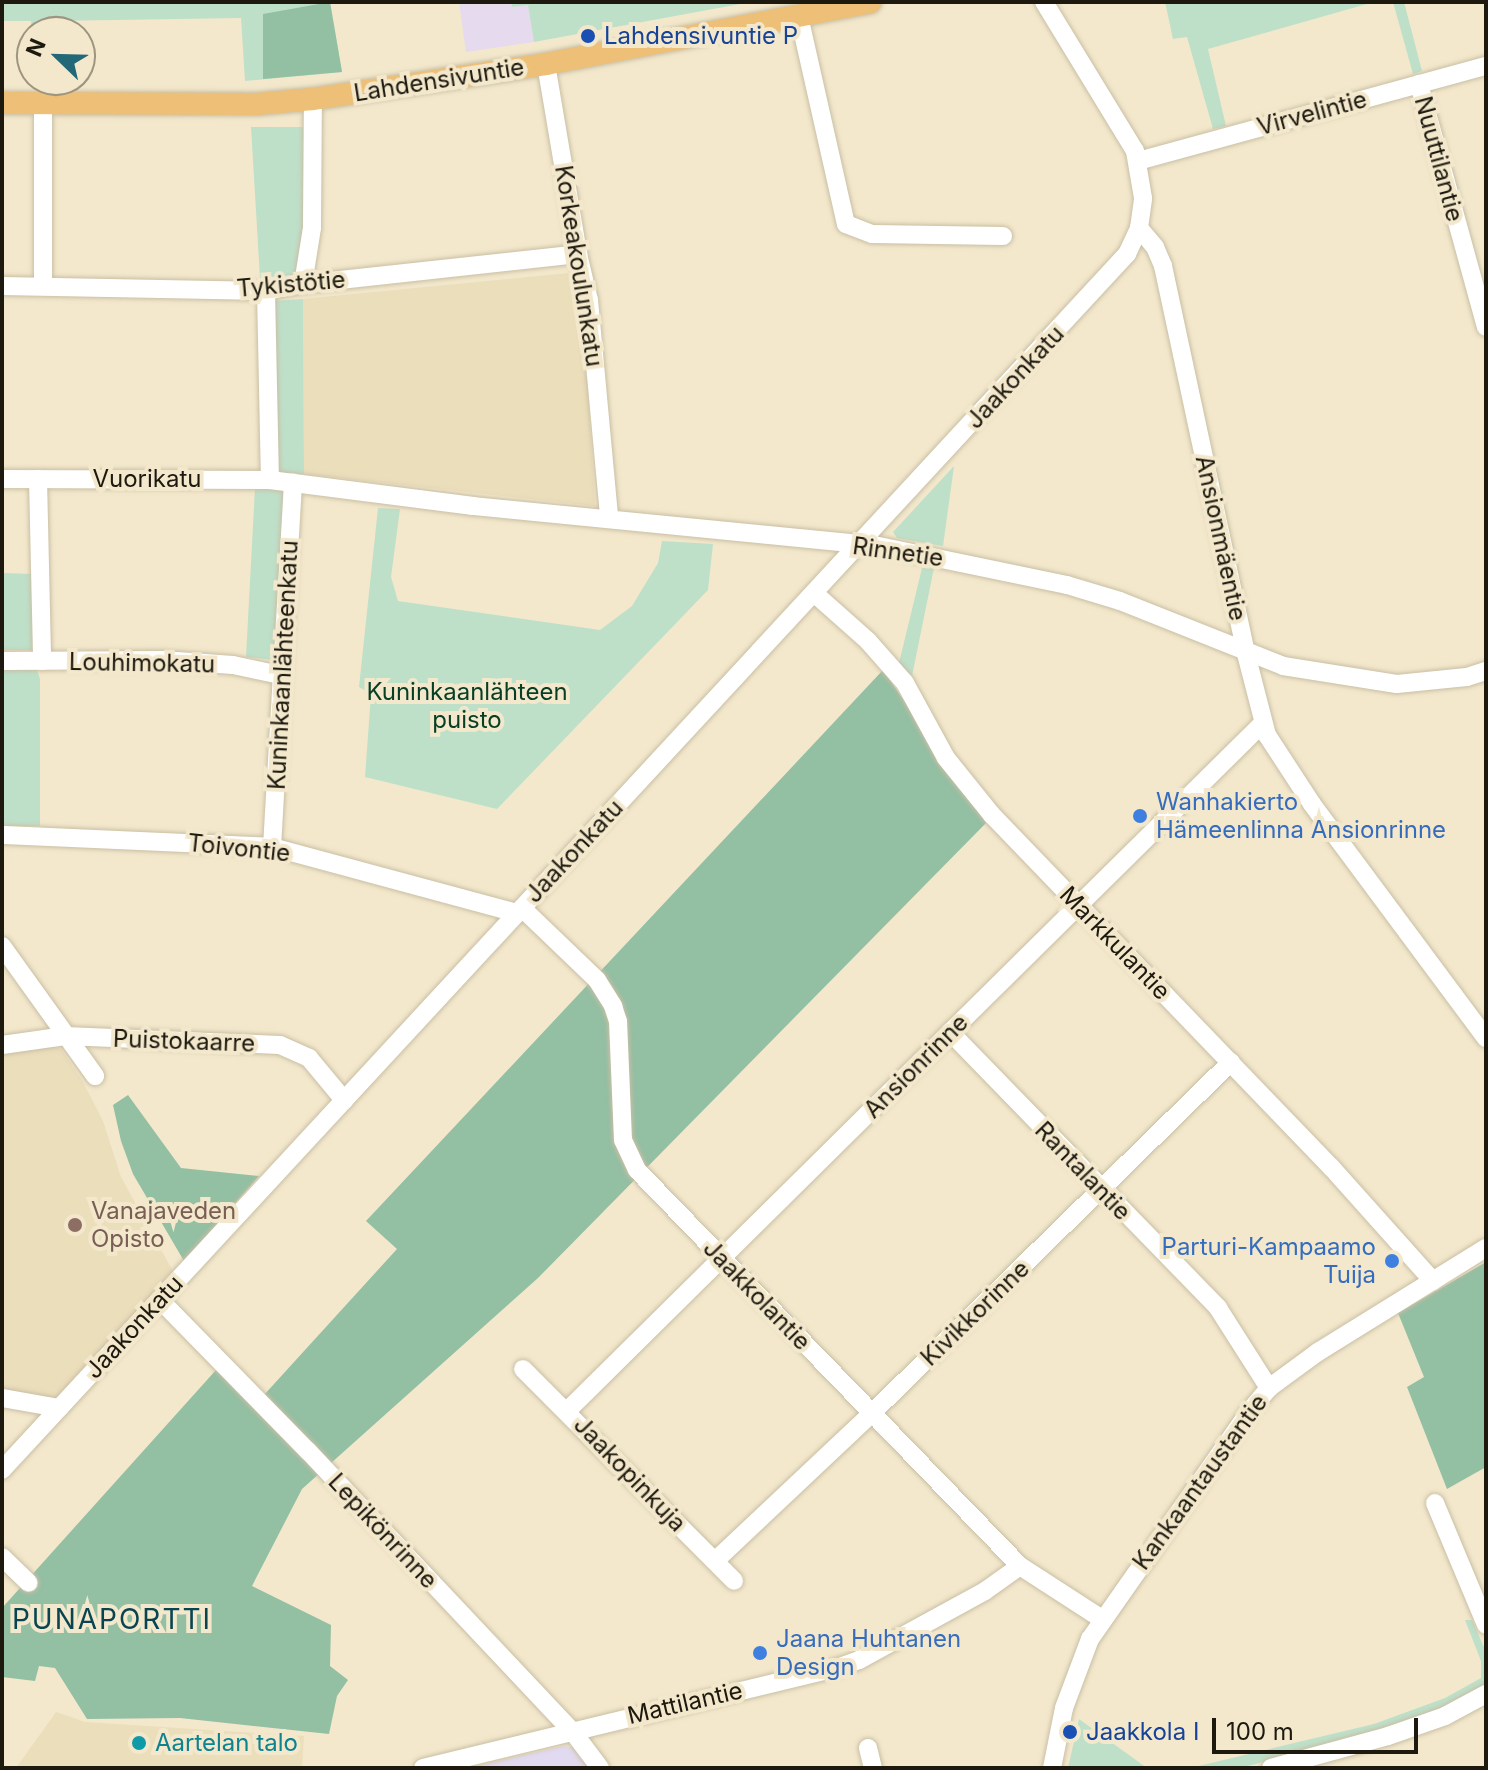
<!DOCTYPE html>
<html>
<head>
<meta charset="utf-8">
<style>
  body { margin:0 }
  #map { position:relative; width:1488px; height:1770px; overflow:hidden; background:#f3e8cc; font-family:Inter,sans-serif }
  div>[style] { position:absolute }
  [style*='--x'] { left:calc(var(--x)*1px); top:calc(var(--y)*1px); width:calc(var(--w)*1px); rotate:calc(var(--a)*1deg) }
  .commercial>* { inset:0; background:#e5daee }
  .industrial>* { inset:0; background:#e2daf0 }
  .built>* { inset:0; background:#ebdebb }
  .green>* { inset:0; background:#bee0c9 }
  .forest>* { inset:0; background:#93bfa3 }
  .roads { filter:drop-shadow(0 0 2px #c9bfa4) drop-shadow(0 0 2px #c9bfa4) }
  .minor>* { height:18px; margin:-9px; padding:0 9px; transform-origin:9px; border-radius:9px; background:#fff }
  .major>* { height:22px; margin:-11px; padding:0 11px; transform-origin:11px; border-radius:11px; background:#edbf77 }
  .dots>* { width:22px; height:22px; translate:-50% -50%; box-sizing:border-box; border:4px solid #f3e8cc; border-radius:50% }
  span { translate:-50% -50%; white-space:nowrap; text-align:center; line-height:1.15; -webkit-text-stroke:8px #f3e8cc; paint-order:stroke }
  .transit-label { font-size:24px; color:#164399 }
  .left { translate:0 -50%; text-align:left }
  .street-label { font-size:24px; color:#1d190f }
  .park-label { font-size:24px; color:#073e24 }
  .shop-label { font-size:24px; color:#366cbe }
  .right { translate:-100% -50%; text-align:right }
  .education-label { font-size:24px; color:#785e54 }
  .culture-label { font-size:24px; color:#0d838f }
  .quarter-label { font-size:28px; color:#084550; letter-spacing:2px }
  .frame { position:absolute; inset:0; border:4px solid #1d190f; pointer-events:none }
  .north { position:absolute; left:16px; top:16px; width:80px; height:80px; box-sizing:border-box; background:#f3e8cc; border:2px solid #9d9580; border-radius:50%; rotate:293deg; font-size:22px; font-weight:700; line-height:32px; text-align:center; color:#1d190f }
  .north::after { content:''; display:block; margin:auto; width:28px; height:36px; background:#226877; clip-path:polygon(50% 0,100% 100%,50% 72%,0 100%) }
  .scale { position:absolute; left:1212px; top:1718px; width:206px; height:36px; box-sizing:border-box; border:4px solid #1d190f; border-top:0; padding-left:10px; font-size:24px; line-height:28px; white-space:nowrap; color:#1d190f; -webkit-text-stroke:6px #f3e8cc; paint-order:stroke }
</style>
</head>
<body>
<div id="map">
  <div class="commercial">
    <div style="clip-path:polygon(459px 2px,511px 2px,512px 7px,528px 4px,534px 42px,466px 52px)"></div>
  </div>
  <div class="industrial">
    <div style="clip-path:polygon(563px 1746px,576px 1748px,592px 1768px,468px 1768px)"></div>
  </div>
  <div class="built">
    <div style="clip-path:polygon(568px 273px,583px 316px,595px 506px,304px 474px,303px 299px)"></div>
    <div style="clip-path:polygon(51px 1046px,61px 1049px,83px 1082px,103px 1121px,121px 1177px,174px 1273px,57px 1399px,2px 1389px,2px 1052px)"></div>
    <div style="clip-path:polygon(56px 1712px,85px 1722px,304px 1736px,302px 1768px,16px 1768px)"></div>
  </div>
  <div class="green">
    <div style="clip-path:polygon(2px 2px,330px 2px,342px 72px,245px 81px,241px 18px,52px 21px,51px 32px,32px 32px,32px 41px,31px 21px,2px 21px)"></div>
    <div style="clip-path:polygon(511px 2px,751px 2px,534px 42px,528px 5px,512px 7px)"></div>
    <div style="clip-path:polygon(1165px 2px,1374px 2px,1208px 49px,1226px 126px,1213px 129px,1187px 37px,1173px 39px)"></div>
    <div style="clip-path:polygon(1393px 2px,1404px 2px,1422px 71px,1413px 74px)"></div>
    <div style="clip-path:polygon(251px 127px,307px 127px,306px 217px,297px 276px,260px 278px)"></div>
    <div style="clip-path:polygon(303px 299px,304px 474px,275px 473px,273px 301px)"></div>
    <div style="clip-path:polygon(954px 466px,943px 546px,897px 538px,893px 532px)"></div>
    <div style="clip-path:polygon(255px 488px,285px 491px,274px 660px,246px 657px)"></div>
    <div style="clip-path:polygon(378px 508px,400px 509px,391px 577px,398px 601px,600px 630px,632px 606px,658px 563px,662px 541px,713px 544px,708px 590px,497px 809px,365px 777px,371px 694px,359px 687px)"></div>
    <div style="clip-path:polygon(935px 563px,912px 676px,899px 663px,923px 564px)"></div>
    <div style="clip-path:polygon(2px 573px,33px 574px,35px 650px,2px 650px)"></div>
    <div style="clip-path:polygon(2px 667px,36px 667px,40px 679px,40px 826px,2px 826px)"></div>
    <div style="clip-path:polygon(1465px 1620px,1472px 1620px,1486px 1652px,1485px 1687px,1429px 1713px,1354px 1739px,1240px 1768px,1190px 1768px,1374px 1724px,1445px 1698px,1481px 1678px,1481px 1661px)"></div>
    <div style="clip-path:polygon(1079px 1719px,1147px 1768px,1068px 1768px)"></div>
  </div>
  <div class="forest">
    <div style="clip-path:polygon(330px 2px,342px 72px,263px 79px,263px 14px)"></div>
    <div style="clip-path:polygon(883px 670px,987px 822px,538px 1278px,302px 1489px,252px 1586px,331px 1625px,330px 1666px,348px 1680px,337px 1696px,329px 1734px,180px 1718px,87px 1719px,55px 1668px,39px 1666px,35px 1681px,2px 1677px,2px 1608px,216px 1370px,253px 1405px,264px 1395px,397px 1249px,366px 1221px)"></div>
    <div style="clip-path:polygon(128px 1095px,181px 1168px,259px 1176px,184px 1261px,133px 1174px,121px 1141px,113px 1105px)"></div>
    <div style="clip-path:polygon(1486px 1262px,1486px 1467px,1447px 1489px,1407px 1387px,1424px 1377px,1398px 1313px)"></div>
  </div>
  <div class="roads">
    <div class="minor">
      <div style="--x:799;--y:16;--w:213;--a:77.3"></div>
      <div style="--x:846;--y:224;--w:28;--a:21"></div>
      <div style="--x:872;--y:234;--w:131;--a:0.9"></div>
      <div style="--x:546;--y:64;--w:193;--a:80.4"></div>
      <div style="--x:578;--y:254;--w:47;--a:76.6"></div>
      <div style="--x:589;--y:300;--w:218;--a:84.7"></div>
      <div style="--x:1419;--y:84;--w:252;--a:74.6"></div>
      <div style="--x:1138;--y:161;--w:361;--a:-15.3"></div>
      <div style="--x:1139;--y:228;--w:25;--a:50"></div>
      <div style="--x:1155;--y:247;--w:21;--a:67"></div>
      <div style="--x:1163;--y:266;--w:393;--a:77.9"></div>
      <div style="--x:1245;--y:650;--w:88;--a:75.5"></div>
      <div style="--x:1267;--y:735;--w:82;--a:56.9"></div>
      <div style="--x:1312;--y:804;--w:292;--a:53.4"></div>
      <div style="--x:303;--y:284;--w:57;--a:-80.9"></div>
      <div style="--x:312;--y:228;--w:129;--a:-89.6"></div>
      <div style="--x:2;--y:286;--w:264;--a:1.1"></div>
      <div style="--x:266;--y:291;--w:38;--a:-11"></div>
      <div style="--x:303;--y:284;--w:277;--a:-6.2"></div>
      <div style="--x:43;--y:286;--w:182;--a:-90"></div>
      <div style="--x:266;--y:291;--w:189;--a:88.8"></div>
      <div style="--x:2;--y:479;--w:268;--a:0.2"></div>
      <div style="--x:270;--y:480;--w:205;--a:7.3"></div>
      <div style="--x:473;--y:506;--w:403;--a:5.6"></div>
      <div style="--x:874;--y:545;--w:197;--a:11.7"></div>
      <div style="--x:1067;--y:585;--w:55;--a:16.8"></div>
      <div style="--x:1120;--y:601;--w:175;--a:21.7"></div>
      <div style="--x:1283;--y:666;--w:115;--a:9"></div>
      <div style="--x:1397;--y:684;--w:70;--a:-5.7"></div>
      <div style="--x:1467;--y:677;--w:20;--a:-18"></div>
      <div style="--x:38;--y:479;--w:182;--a:88.7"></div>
      <div style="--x:814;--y:593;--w:72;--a:41.6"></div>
      <div style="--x:868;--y:641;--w:56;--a:48.6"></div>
      <div style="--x:905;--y:683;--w:85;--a:61.3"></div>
      <div style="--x:946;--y:758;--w:73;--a:51.1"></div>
      <div style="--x:992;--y:815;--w:489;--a:46.1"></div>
      <div style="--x:1331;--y:1167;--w:153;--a:48.2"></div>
      <div style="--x:2;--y:661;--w:161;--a:-0.4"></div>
      <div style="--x:163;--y:660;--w:70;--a:4.1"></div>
      <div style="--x:233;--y:665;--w:48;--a:12"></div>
      <div style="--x:2;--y:835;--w:270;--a:2.5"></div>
      <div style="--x:272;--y:847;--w:254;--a:15.1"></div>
      <div style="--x:272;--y:847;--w:365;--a:-86.7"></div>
      <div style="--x:522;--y:908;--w:104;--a:43.8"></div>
      <div style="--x:597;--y:980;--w:31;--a:58"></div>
      <div style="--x:613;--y:1006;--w:16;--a:72"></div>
      <div style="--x:618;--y:1021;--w:119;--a:87.6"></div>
      <div style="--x:623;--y:1140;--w:33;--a:65"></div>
      <div style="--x:637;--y:1170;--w:551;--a:45.96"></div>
      <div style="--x:1020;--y:1566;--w:98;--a:32.9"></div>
      <div style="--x:2;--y:946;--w:160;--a:54.4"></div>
      <div style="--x:950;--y:1032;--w:385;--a:45.8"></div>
      <div style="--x:1218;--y:1308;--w:95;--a:57.5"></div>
      <div style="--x:2;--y:1045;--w:64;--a:-8.1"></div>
      <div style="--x:65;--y:1036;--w:215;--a:2.4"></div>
      <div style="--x:280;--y:1045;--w:32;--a:24"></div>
      <div style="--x:309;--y:1058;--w:55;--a:50.2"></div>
      <div style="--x:160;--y:1300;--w:211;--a:45.6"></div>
      <div style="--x:308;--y:1451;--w:386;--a:46.7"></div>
      <div style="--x:573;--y:1732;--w:45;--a:53.1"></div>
      <div style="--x:523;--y:1369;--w:299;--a:45.1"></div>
      <div style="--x:2;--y:1398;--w:58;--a:10"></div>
      <div style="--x:568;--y:1410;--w:977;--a:-44.67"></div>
      <div style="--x:2;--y:1470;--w:1657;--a:-47.23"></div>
      <div style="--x:1127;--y:254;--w:29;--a:-65"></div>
      <div style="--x:1139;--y:228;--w:30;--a:-82"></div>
      <div style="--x:1143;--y:198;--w:48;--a:-99.7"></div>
      <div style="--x:1135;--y:151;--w:175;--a:-121.4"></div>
      <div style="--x:1435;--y:1503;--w:132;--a:67.3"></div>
      <div style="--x:2;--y:1557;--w:37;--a:44"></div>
      <div style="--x:715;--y:1561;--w:216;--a:-43.3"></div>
      <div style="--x:872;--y:1413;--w:502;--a:-44.35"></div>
      <div style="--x:868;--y:1748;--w:21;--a:76"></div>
      <div style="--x:423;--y:1768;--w:426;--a:-13.6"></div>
      <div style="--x:837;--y:1668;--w:23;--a:-20"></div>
      <div style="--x:859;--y:1660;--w:144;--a:-28.7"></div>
      <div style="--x:985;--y:1591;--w:43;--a:-35.5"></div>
      <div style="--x:1052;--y:1768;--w:61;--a:-78.7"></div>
      <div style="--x:1064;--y:1708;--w:74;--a:-69.4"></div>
      <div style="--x:1090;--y:1639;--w:276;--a:-55"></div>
      <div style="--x:1248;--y:1413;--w:33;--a:-50"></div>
      <div style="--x:1269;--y:1388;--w:61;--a:-36.3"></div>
      <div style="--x:1318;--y:1352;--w:198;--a:-31.8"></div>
      <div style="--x:1271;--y:1768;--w:121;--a:-15.3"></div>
      <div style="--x:1388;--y:1736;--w:60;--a:-19.3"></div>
      <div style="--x:1445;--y:1716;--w:47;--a:-28.2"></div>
    </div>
    <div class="major">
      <div style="--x:2;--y:103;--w:255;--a:0.2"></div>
      <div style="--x:257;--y:104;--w:56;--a:-5.1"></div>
      <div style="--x:313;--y:99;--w:236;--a:-8.5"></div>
      <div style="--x:546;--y:64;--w:330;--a:-10.8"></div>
    </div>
  </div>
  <div class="dots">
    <div style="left:588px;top:36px;background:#1a4fb4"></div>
    <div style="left:1140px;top:816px;background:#3f7fe0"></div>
    <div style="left:75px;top:1225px;background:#8d6e63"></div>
    <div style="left:1392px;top:1261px;background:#3f7fe0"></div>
    <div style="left:760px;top:1653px;background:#3f7fe0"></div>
    <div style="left:1070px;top:1732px;background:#1a4fb4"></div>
    <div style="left:139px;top:1743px;background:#0f9aa8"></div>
  </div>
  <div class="transit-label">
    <span class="left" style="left:604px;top:36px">Lahdensivuntie P</span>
    <span class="left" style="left:1086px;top:1732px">Jaakkola I</span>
  </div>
  <div class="street-label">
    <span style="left:439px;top:80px;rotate:-9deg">Lahdensivuntie</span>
    <span style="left:1312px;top:113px;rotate:-15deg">Virvelintie</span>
    <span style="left:1439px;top:159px;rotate:75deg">Nuuttilantie</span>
    <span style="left:579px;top:266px;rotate:81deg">Korkeakoulunkatu</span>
    <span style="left:291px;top:284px;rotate:-5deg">Tykistötie</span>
    <span style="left:1015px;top:377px;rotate:-47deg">Jaakonkatu</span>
    <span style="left:147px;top:479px">Vuorikatu</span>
    <span style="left:1221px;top:538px;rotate:78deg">Ansionmäentie</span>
    <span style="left:898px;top:552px;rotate:8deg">Rinnetie</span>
    <span style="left:142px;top:663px;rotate:1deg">Louhimokatu</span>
    <span style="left:283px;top:665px;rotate:-87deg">Kuninkaanlähteenkatu</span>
    <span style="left:239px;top:848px;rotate:6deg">Toivontie</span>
    <span style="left:574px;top:851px;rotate:-47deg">Jaakonkatu</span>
    <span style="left:1115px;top:943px;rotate:46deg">Markkulantie</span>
    <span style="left:184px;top:1041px;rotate:2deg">Puistokaarre</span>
    <span style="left:916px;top:1066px;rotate:-45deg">Ansionrinne</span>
    <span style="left:1083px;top:1171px;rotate:46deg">Rantalantie</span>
    <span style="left:757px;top:1295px;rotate:46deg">Jaakkolantie</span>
    <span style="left:975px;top:1313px;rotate:-44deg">Kivikkorinne</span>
    <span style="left:134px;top:1327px;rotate:-47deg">Jaakonkatu</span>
    <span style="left:630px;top:1474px;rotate:46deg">Jaakopinkuja</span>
    <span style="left:1200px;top:1482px;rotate:-54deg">Kankaantaustantie</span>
    <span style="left:383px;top:1531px;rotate:47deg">Lepikönrinne</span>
    <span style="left:685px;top:1703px;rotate:-13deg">Mattilantie</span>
  </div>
  <div class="park-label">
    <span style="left:467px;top:706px">Kuninkaanlähteen<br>puisto</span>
  </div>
  <div class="shop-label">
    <span class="left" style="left:1156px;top:816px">Wanhakierto<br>Hämeenlinna Ansionrinne</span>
    <span class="right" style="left:1376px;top:1261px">Parturi-Kampaamo<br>Tuija</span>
    <span class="left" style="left:776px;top:1653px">Jaana Huhtanen<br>Design</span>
  </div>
  <div class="education-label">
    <span class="left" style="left:91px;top:1225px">Vanajaveden<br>Opisto</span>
  </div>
  <div class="culture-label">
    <span class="left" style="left:155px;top:1743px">Aartelan talo</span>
  </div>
  <div class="quarter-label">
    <span style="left:112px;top:1619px">PUNAPORTTI</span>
  </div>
  <div class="frame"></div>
  <div class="north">N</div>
  <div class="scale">100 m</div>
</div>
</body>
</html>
